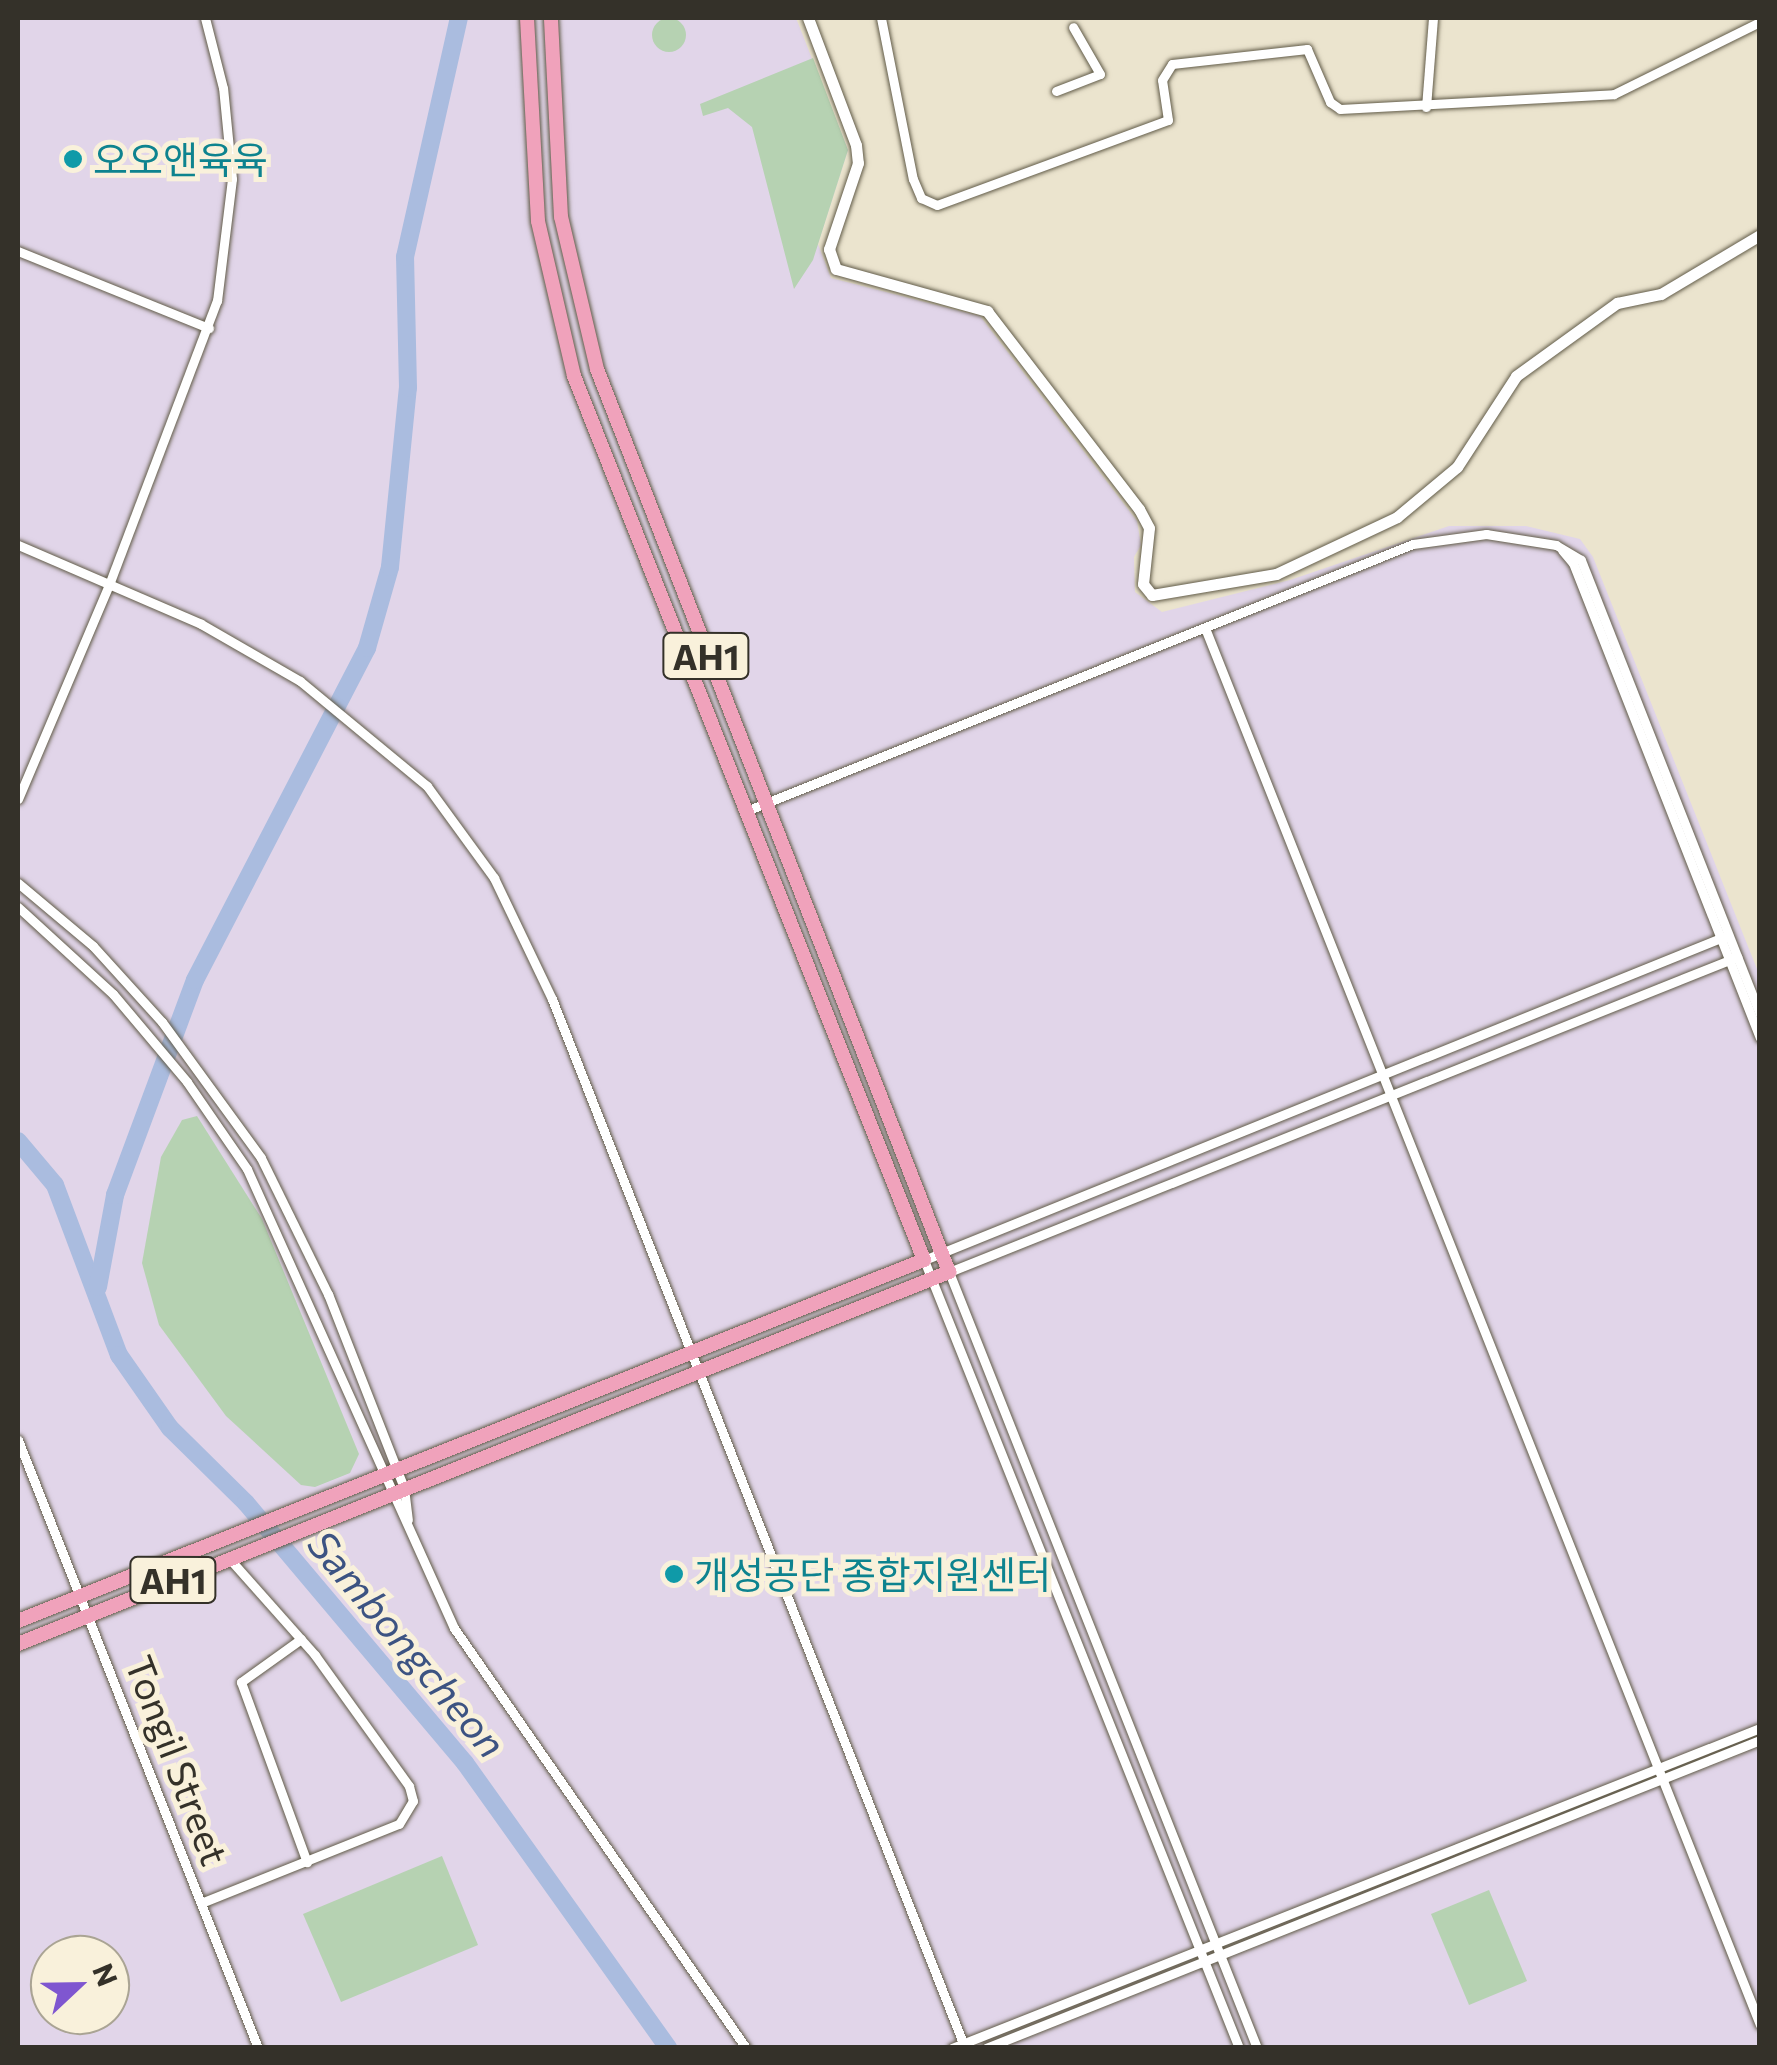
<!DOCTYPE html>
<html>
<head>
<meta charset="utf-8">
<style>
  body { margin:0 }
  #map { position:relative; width:1777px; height:2065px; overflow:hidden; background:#ebe4ce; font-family:Commissioner,"Noto Sans KR",sans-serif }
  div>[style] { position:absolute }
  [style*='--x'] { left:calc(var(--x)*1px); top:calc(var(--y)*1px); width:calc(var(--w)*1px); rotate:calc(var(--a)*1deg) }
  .industrial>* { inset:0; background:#e1d5e9 }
  .green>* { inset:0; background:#b6d2b2 }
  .round { border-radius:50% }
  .river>* { height:18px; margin:-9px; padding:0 9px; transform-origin:9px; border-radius:9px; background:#aabcdf }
  .roads { filter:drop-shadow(0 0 2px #615b48) drop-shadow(0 0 2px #615b48) }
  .street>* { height:9px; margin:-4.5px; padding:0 4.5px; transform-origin:4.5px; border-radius:4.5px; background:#fff }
  .secondary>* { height:11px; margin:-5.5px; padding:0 5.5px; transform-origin:5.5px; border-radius:5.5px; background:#fff }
  .primary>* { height:14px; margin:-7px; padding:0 7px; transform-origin:7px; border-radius:7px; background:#f0a2bb }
  .dots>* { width:28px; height:28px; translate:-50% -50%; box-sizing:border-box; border:5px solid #f9f1db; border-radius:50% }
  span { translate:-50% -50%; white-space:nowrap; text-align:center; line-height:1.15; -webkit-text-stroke:10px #f9f1db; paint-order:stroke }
  .shield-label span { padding:2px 8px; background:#f9f1db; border:2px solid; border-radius:8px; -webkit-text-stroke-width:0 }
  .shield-label { font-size:35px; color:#343129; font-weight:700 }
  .culture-label { font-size:38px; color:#0d838f }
  .left { translate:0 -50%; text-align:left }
  .street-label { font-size:38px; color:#343129 }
  .water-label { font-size:40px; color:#3c5382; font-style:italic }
  .frame { position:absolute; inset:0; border:20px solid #343129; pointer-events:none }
  .north { position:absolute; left:30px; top:1935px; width:100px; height:100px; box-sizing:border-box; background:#f9f1db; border:2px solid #aaa494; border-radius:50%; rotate:68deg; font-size:28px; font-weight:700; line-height:40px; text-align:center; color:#343129 }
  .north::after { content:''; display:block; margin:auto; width:35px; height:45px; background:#7f56d0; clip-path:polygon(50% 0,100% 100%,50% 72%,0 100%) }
</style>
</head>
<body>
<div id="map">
  <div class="industrial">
    <div style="clip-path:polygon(evenodd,18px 18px,796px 18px,848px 150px,818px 244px,831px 278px,980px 316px,1137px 521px,1141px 545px,1134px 557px,1135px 592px,1162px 612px,1290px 580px,1449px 526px,1526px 526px,1580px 539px,1593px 557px,1759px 974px,1759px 2047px,18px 2047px,18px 18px,50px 1955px,110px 1955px,110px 2015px,50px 2015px,50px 1955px)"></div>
  </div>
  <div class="green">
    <div class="round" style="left:652px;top:18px;width:34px;height:34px"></div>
    <div style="clip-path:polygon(813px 58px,848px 150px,813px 260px,794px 289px,752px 127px,728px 108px,703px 116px,700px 104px)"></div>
    <div style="clip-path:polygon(197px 1116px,262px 1219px,359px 1454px,350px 1473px,315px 1487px,301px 1485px,226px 1416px,159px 1325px,142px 1263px,161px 1157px,182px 1120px)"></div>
    <div style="clip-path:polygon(442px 1856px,478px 1945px,341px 2002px,303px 1914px)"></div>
    <div style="clip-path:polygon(1489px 1890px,1527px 1981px,1469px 2005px,1431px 1914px)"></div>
  </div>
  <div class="river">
    <div style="--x:18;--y:1141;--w:57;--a:49.9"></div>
    <div style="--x:55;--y:1185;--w:182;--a:69.4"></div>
    <div style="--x:119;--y:1355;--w:89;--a:55.1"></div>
    <div style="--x:170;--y:1428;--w:107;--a:44.6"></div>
    <div style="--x:246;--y:1503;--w:340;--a:49.9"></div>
    <div style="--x:465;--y:1763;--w:350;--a:54.5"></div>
    <div style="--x:98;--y:1287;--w:94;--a:-79.5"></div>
    <div style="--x:115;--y:1195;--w:229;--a:-69.6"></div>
    <div style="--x:195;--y:980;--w:374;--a:-62.6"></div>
    <div style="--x:367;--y:648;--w:84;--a:-74.1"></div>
    <div style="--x:390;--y:567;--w:180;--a:-84.3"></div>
    <div style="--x:408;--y:388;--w:131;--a:-91.3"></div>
    <div style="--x:405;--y:257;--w:245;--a:-77.3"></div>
  </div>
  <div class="roads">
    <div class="street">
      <div style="--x:881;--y:18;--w:164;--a:78.8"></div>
      <div style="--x:913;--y:179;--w:21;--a:67"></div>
      <div style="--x:921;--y:198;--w:17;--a:24"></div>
      <div style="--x:937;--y:205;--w:246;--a:-20.2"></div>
      <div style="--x:1168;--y:120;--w:40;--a:-98.5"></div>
      <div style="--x:1162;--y:80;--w:19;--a:-58"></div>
      <div style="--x:1172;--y:64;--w:136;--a:-6.3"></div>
      <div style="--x:1307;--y:49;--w:58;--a:66.5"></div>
      <div style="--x:1330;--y:102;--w:12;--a:35"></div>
      <div style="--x:1340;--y:109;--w:274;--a:-3.1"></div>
      <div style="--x:1614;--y:94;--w:163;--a:-26.3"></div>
      <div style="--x:1056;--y:91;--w:47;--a:-21.1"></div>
      <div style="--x:1100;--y:74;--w:54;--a:-119.9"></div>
      <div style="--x:1426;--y:107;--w:89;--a:-85.5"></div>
      <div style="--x:18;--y:251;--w:206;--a:22"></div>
      <div style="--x:18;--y:545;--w:199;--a:23.3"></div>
      <div style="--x:201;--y:624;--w:114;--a:29.9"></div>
      <div style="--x:300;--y:681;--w:165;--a:39.6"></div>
      <div style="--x:427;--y:786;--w:114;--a:53.9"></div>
      <div style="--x:494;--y:878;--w:134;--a:64.4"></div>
      <div style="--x:552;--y:999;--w:1127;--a:68.51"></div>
      <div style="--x:1562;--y:550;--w:17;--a:50"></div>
      <div style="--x:1573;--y:563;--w:510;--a:68.51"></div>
      <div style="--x:1205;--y:628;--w:1503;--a:68.33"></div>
      <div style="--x:18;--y:799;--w:236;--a:-67"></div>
      <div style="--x:110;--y:582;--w:301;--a:-69.2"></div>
      <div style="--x:217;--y:301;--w:123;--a:-83"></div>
      <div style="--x:232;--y:179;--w:91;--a:-95.6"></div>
      <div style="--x:223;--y:88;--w:72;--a:-104.4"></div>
      <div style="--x:746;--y:811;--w:718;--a:-21.82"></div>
      <div style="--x:1413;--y:544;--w:74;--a:-7.8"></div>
      <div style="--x:1486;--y:534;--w:71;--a:8.9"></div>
      <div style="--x:1556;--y:545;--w:29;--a:31"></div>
      <div style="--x:1581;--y:560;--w:488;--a:68.5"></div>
      <div style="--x:18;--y:883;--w:98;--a:40"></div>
      <div style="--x:93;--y:946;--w:103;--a:47.8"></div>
      <div style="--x:162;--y:1022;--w:168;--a:53.9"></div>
      <div style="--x:261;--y:1158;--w:152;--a:63.8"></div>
      <div style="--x:328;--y:1294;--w:208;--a:68.6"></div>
      <div style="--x:404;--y:1488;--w:32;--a:83"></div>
      <div style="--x:18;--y:907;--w:129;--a:42.5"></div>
      <div style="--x:113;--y:994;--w:115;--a:49.9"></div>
      <div style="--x:187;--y:1082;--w:106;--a:55.4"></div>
      <div style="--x:247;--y:1169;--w:504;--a:65.73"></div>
      <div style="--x:454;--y:1628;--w:512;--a:55.19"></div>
      <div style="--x:18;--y:1440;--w:654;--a:68.46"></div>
      <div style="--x:301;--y:1639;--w:74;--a:144.4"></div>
      <div style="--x:241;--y:1682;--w:192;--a:69.9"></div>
      <div style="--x:201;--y:1903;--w:213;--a:-21.8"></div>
      <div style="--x:399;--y:1824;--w:27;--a:-59"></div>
      <div style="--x:413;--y:1801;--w:16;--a:-105"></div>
      <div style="--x:409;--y:1786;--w:161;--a:-125.7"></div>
      <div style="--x:315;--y:1655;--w:130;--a:-131.6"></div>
      <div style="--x:952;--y:2048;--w:869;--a:-21.61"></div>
      <div style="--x:986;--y:2048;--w:833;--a:-21.7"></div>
      <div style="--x:1239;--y:2048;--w:849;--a:-111.79"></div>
      <div style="--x:924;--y:1260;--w:867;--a:-22.01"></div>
      <div style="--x:1257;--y:2048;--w:835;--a:-111.65"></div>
      <div style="--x:949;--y:1272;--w:849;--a:-21.79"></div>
    </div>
    <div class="secondary">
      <div style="--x:808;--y:18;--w:136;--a:69.3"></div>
      <div style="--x:856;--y:145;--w:18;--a:84"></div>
      <div style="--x:858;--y:163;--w:91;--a:108.6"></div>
      <div style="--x:829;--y:249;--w:21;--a:71"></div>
      <div style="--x:836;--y:269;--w:157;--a:15.5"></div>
      <div style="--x:987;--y:311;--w:250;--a:52.5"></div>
      <div style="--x:1139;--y:509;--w:21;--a:62"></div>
      <div style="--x:1149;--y:528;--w:56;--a:96.1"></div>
      <div style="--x:1143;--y:584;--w:14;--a:51"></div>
      <div style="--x:1152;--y:595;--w:126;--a:-9.6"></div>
      <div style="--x:1276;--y:574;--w:134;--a:-25.2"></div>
      <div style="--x:1397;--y:517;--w:78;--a:-39.8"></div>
      <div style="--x:1457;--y:467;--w:108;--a:-57"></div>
      <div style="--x:1516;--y:376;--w:125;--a:-35.9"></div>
      <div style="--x:1617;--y:303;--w:45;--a:-11.6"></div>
      <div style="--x:1661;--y:294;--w:115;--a:-30.8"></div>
    </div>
    <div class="primary">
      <div style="--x:18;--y:1621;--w:975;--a:-21.73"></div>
      <div style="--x:924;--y:1260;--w:951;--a:-111.6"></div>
      <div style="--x:574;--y:376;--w:159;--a:-103.1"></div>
      <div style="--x:538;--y:221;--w:203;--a:-93.1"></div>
      <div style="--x:18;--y:1644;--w:1003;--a:-21.78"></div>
      <div style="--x:949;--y:1272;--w:969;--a:-111.3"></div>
      <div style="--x:597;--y:369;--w:156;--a:-103.3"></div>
      <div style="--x:561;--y:217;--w:199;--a:-92.9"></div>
    </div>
  </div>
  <div class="dots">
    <div style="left:73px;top:159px;background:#0f9aa8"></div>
    <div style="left:674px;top:1574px;background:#0f9aa8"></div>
  </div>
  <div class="shield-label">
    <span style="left:706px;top:656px">AH1</span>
    <span style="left:173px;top:1580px">AH1</span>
  </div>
  <div class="culture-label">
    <span class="left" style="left:93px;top:159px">오오앤육육</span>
    <span class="left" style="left:694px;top:1574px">개성공단 종합지원센터</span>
  </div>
  <div class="street-label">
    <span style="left:178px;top:1760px;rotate:69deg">Tongil Street</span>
  </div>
  <div class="water-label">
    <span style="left:408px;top:1643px;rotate:50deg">Sambongcheon</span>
  </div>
  <div class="frame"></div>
  <div class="north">N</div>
</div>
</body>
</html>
